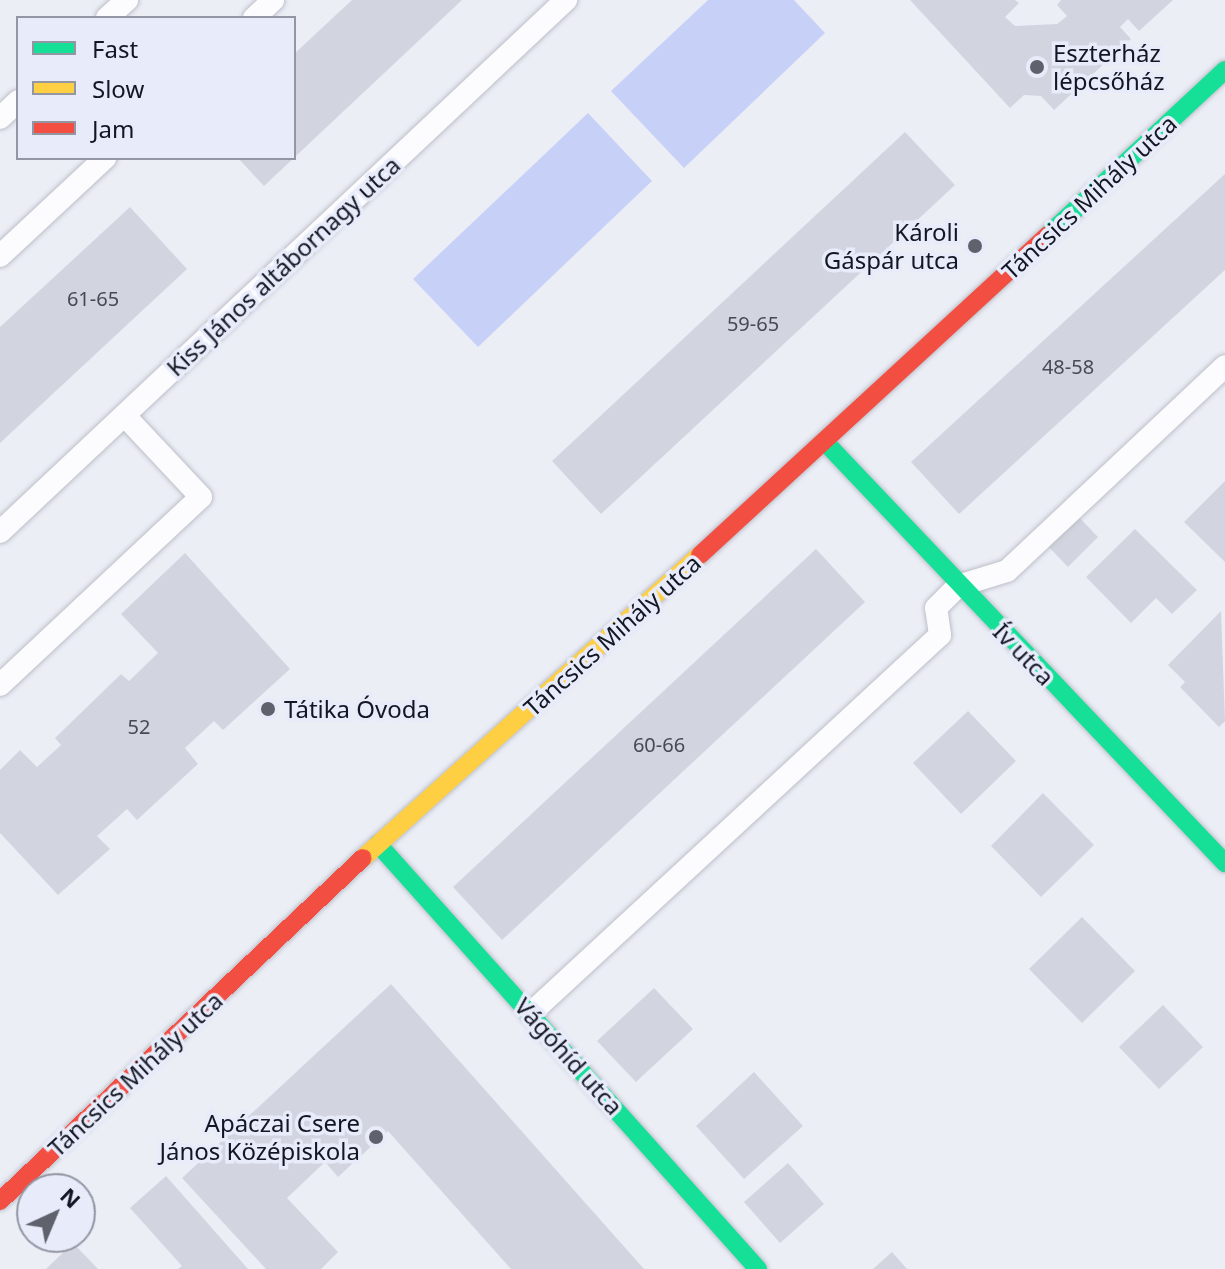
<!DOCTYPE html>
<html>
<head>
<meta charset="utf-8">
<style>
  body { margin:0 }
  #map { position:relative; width:1225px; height:1269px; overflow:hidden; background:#eceef6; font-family:"Noto Sans",sans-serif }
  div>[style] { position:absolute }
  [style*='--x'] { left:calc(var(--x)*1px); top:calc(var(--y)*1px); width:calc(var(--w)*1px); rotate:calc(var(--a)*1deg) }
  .green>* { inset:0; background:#c7d1f8 }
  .building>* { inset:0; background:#d2d5df }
  .roads { filter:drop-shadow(0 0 2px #bdc0c9) drop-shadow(0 0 2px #bdc0c9) }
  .lane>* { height:22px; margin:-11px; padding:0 11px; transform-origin:11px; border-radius:11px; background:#fcfcfe }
  .fast>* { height:18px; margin:-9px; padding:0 9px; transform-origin:9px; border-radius:9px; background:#16e098 }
  .slow>* { height:18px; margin:-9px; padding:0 9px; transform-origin:9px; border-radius:9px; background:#ffcf43 }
  .jam>* { height:18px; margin:-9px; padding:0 9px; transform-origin:9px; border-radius:9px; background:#f24e42 }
  .dots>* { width:22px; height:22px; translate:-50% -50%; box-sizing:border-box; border:4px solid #e8ecfa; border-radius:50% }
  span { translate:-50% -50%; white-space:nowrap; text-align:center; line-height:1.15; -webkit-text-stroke:7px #e8ecfa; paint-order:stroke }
  .number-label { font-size:20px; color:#474a56 }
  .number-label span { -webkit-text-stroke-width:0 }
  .poi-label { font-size:24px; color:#131723 }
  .left { translate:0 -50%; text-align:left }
  .right { translate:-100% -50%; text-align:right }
  .street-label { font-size:24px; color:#131723 }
  .legend { position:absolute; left:16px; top:16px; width:280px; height:144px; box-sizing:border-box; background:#e8ecfa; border:2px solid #9397a4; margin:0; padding:10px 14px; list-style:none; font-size:24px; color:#131723 }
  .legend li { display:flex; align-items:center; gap:16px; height:40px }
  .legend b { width:40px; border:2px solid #9397a4 }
  .north { position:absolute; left:16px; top:1173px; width:80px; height:80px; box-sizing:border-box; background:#e8ecfa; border:2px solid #9397a4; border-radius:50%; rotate:44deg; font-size:22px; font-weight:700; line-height:32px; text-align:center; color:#131723 }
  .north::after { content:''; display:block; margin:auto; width:28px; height:36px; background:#5f626d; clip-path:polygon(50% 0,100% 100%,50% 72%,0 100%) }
</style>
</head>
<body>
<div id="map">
  <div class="green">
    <div style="clip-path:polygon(708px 0,794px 0,825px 33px,684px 168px,611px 91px)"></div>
    <div style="clip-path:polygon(588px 113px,652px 181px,478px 347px,413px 279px)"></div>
  </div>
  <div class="building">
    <div style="clip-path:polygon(352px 0,462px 0,264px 186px,238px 158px,294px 158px,294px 54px)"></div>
    <div style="clip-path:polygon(910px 0,1015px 0,1019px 3px,1005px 17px,1015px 26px,1057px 24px,1067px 16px,1057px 5px,1061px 0,1173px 0,1139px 31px,1128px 19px,1120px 27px,1131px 39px,1054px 110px,1041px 96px,1024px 95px,1010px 108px)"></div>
    <div style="clip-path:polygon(905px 132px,955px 185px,601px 514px,552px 461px)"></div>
    <div style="clip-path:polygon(1225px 174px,1225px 270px,959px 514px,911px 462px)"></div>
    <div style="clip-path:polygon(130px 207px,187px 269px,0 443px,0 327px)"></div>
    <div style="clip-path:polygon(1225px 481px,1225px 562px,1184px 522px)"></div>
    <div style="clip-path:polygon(1076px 514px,1098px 537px,1068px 567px,1046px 544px)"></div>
    <div style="clip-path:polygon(1135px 529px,1197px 590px,1172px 614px,1156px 598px,1131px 623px,1086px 577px)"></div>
    <div style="clip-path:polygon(816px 549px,865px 602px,502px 940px,453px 887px)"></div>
    <div style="clip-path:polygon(185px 553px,290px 669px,223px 730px,214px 721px,185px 748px,198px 764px,137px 820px,127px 809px,97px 836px,110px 849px,58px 895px,0 833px,0 770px,20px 750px,37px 767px,61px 745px,55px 738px,121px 674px,129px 681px,158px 653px,121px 614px)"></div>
    <div style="clip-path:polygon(1221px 611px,1225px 721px,1219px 727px,1180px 687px,1185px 682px,1168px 665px)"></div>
    <div style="clip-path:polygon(968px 711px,1016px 761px,961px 814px,913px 763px)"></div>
    <div style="clip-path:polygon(1043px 793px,1094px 845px,1041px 897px,991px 846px)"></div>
    <div style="clip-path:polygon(1082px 917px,1135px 971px,1082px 1023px,1029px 969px)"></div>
    <div style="clip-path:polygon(391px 984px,644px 1269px,511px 1269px,388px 1131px,338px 1177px,325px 1162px,287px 1198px,338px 1252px,321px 1269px,266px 1269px,182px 1178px)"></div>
    <div style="clip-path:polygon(654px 988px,693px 1029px,636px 1082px,597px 1041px)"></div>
    <div style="clip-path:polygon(1163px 1005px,1203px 1047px,1159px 1089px,1119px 1047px)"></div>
    <div style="clip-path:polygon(754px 1072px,803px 1126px,744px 1179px,696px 1126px)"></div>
    <div style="clip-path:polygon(788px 1163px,824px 1204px,780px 1243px,744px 1202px)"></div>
    <div style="clip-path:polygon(166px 1176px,248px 1269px,178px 1269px,182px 1266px,130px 1208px)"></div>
    <div style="clip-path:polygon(73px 1243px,98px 1269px,46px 1269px)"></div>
    <div style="clip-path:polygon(892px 1252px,907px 1269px,873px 1269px)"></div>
  </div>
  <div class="roads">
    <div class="lane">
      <div style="--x:107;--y:18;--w:27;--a:-42"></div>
      <div style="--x:254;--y:18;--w:26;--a:-43"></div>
      <div style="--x:0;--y:118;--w:25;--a:-43"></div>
      <div style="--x:0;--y:256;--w:144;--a:-43"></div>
      <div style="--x:0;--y:532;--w:777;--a:-43.23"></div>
      <div style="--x:0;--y:685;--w:275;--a:-43.1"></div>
      <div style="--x:201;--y:497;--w:111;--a:-133.2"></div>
      <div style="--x:531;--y:1013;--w:557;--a:-42.74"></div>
      <div style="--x:940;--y:635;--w:27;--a:-98"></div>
      <div style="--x:936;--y:608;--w:31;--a:-45"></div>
      <div style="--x:958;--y:586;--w:51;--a:-17"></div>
      <div style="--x:1007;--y:571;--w:299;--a:-43.2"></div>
    </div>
    <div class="fast">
      <div style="--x:1048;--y:235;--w:242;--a:-43"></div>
      <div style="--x:825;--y:442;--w:581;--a:46.47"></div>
      <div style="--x:378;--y:844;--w:570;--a:48.2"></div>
    </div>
    <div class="slow">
      <div style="--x:363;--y:858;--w:453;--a:-42"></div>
    </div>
    <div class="jam">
      <div style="--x:700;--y:555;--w:473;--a:-42.6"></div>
      <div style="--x:0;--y:1201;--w:499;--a:-43.4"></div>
    </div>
  </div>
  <div class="dots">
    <div style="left:1037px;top:67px;background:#5f626d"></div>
    <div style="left:975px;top:246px;background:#5f626d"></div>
    <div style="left:268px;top:709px;background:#5f626d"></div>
    <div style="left:376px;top:1137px;background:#5f626d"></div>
  </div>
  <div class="number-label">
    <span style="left:93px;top:298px">61-65</span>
    <span style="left:753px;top:323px">59-65</span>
    <span style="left:1068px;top:366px">48-58</span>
    <span style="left:139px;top:726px">52</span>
    <span style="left:659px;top:744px">60-66</span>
  </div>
  <div class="poi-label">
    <span class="left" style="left:1053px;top:67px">Eszterház<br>lépcsőház</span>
    <span class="right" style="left:959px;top:246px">Károli<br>Gáspár utca</span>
    <span class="left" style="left:284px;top:709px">Tátika Óvoda</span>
    <span class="right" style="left:360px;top:1137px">Apáczai Csere<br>János Középiskola</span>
  </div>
  <div class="street-label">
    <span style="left:1089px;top:197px;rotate:-43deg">Táncsics Mihály utca</span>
    <span style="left:283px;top:266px;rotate:-43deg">Kiss János altábornagy utca</span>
    <span style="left:612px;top:635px;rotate:-42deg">Táncsics Mihály utca</span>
    <span style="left:1024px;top:654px;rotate:46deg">Ív utca</span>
    <span style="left:569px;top:1056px;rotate:48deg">Vágóhíd utca</span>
    <span style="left:135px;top:1074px;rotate:-43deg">Táncsics Mihály utca</span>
  </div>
  <ul class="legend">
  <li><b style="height:10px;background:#16e098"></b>Fast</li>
  <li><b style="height:10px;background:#ffcf43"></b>Slow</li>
  <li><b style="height:10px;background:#f24e42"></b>Jam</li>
  </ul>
  <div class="north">N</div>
</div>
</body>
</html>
